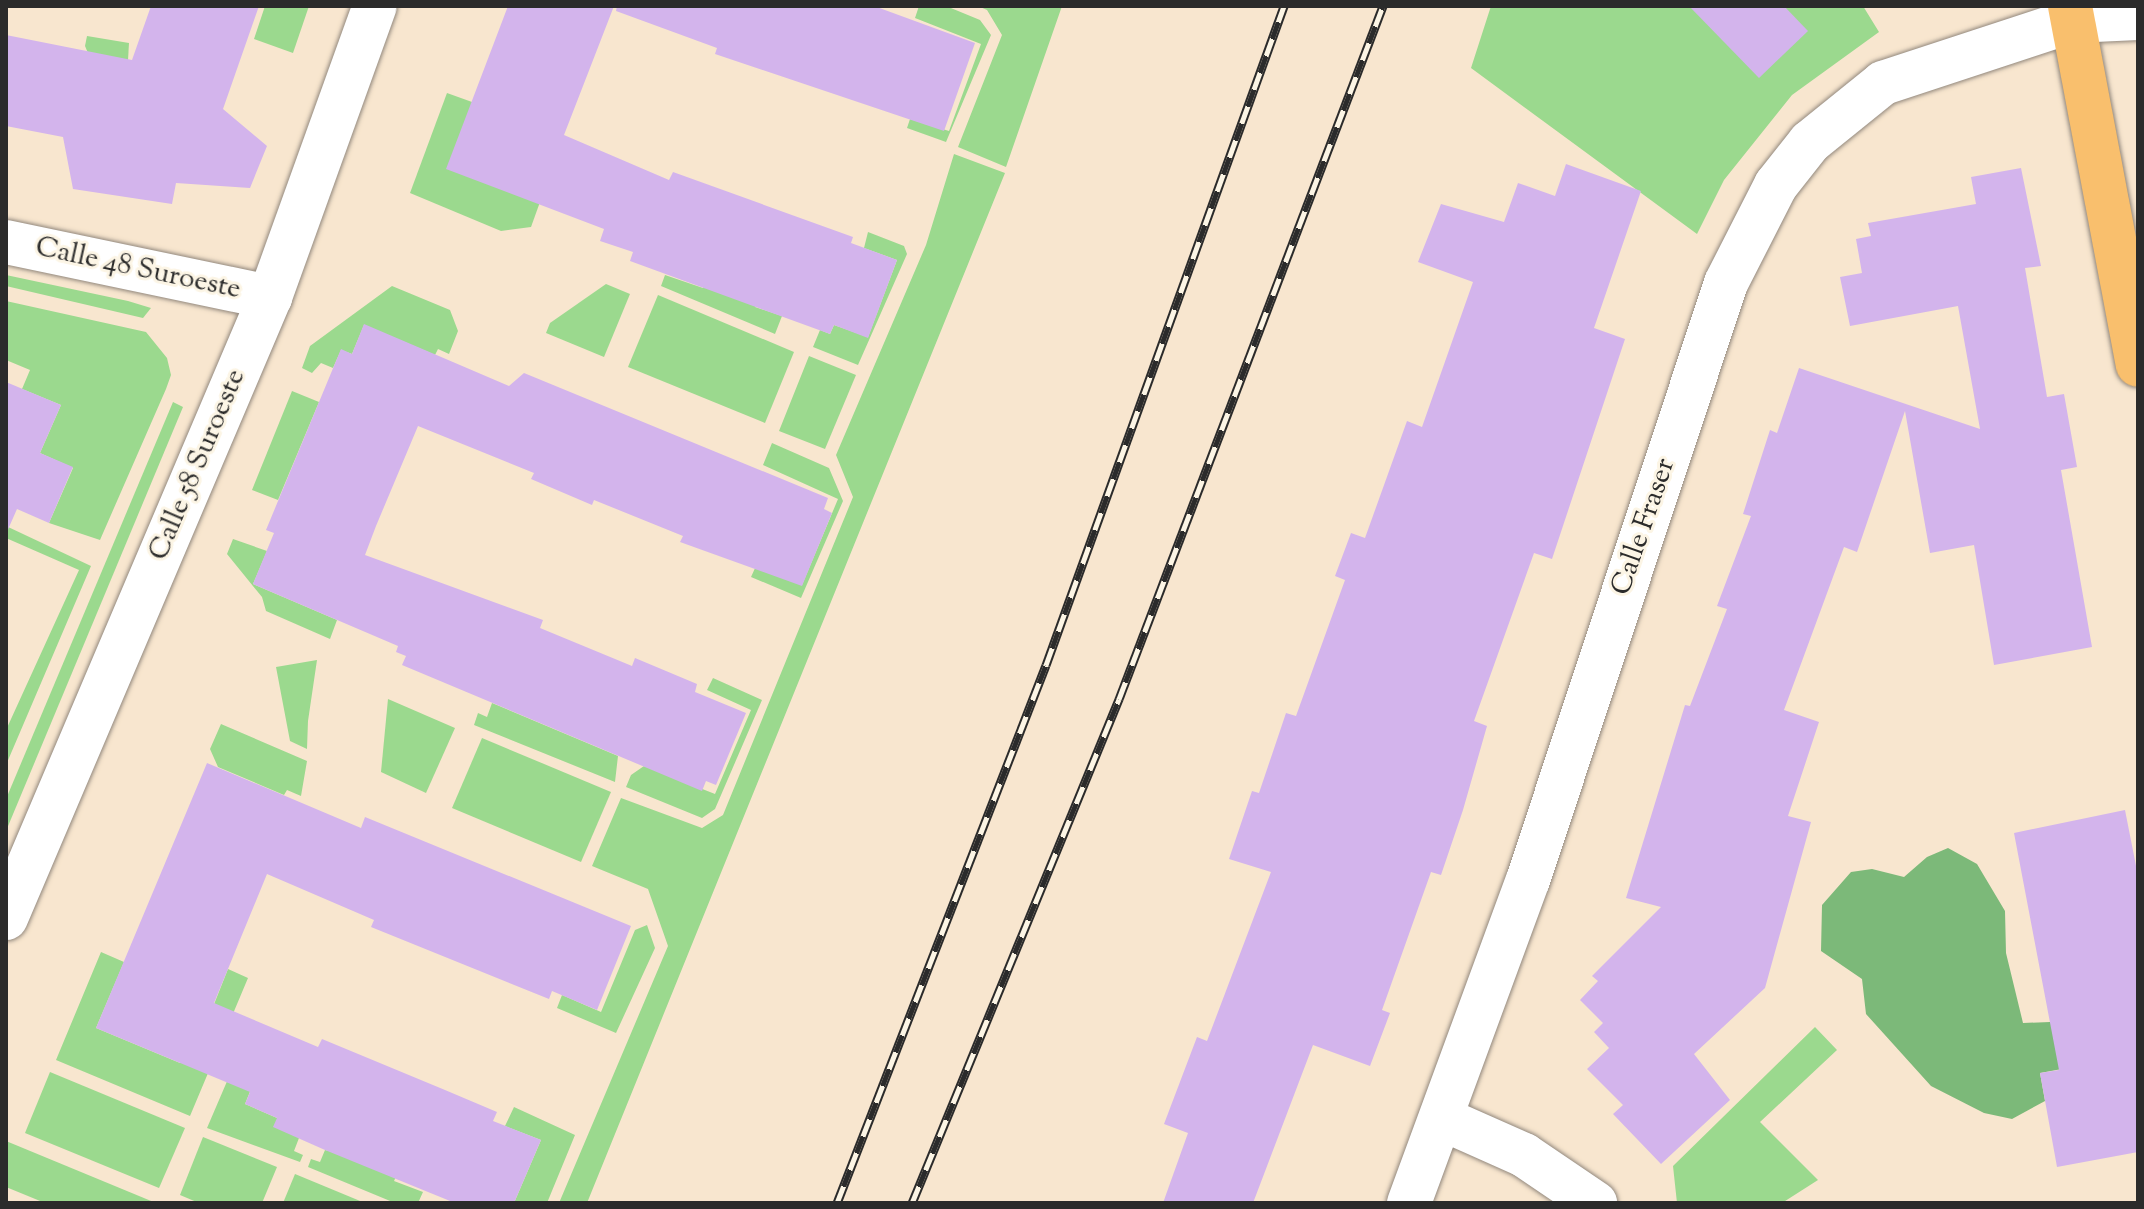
<!DOCTYPE html>
<html>
<head>
<meta charset="utf-8">
<style>
  body { margin:0 }
  #map { position:relative; width:2144px; height:1209px; overflow:hidden; background:#f8e6cf; font-family:"Sorts Mill Goudy",serif }
  div>[style] { position:absolute }
  [style*='--x'] { left:calc(var(--x)*1px); top:calc(var(--y)*1px); width:calc(var(--w)*1px); rotate:calc(var(--a)*1deg) }
  .green>* { inset:0; background:#9bd98e }
  .forest>* { inset:0; background:#7cb979 }
  .building>* { inset:0; background:#d3b4ec }
  .roads { filter:drop-shadow(0 0 2px #92887d) drop-shadow(0 0 2px #92887d) }
  .minor>* { height:44px; margin:-22px; padding:0 22px; transform-origin:22px; border-radius:22px; background:#fff }
  .major>* { height:44px; margin:-22px; padding:0 22px; transform-origin:22px; border-radius:22px; background:#f9bf6d }
  .rail>* { height:9px; margin-top:-4.5px; transform-origin:0; background:repeating-linear-gradient(90deg,#fcf5e5 0 18px,#2b2b2b 0 36px); box-sizing:border-box; border-block:2px solid #2b2b2b }
  span { translate:-50% -50%; white-space:nowrap; text-align:center; line-height:1.15; -webkit-text-stroke:6px #fcf5e5; paint-order:stroke }
  .street-label { font-size:28px; color:#2b2b2b }
  .frame { position:absolute; inset:0; border:8px solid #2b2b2b; pointer-events:none }
</style>
</head>
<body>
<div id="map">
  <div class="green">
    <div style="clip-path:polygon(265px 6px,309px 6px,293px 53px,254px 39px)"></div>
    <div style="clip-path:polygon(919px 6px,946px 6px,980px 20px,991px 35px,946px 142px,907px 128px,910px 119px,949px 131px,981px 44px,915px 18px)"></div>
    <div style="clip-path:polygon(978px 6px,1062px 6px,1006px 167px,958px 147px,1002px 35px,987px 10px)"></div>
    <div style="clip-path:polygon(1491px 6px,1863px 6px,1879px 32px,1792px 95px,1724px 180px,1697px 234px,1471px 68px)"></div>
    <div style="clip-path:polygon(87px 36px,129px 43px,128px 60px,104px 91px,85px 46px)"></div>
    <div style="clip-path:polygon(447px 93px,472px 102px,540px 202px,531px 227px,501px 231px,410px 193px)"></div>
    <div style="clip-path:polygon(954px 154px,1005px 173px,587px 1203px,559px 1203px,668px 946px,648px 889px,592px 866px,621px 798px,702px 828px,723px 815px,853px 497px,836px 455px,926px 245px)"></div>
    <div style="clip-path:polygon(868px 232px,904px 246px,907px 254px,858px 365px,813px 347px,820px 330px,830px 334px,834px 325px,868px 337px,897px 260px,864px 248px)"></div>
    <div style="clip-path:polygon(6px 275px,128px 301px,151px 308px,143px 318px,6px 286px)"></div>
    <div style="clip-path:polygon(665px 275px,703px 288px,707px 278px,758px 297px,755px 307px,782px 316px,775px 334px,661px 286px)"></div>
    <div style="clip-path:polygon(606px 284px,630px 294px,604px 357px,546px 333px,550px 323px)"></div>
    <div style="clip-path:polygon(392px 286px,450px 310px,458px 331px,449px 354px,438px 349px,435px 355px,364px 325px,352px 354px,341px 350px,333px 368px,321px 363px,312px 373px,302px 368px,310px 346px)"></div>
    <div style="clip-path:polygon(658px 295px,794px 352px,765px 423px,628px 367px)"></div>
    <div style="clip-path:polygon(6px 301px,146px 332px,167px 358px,171px 375px,166px 389px,100px 540px,49px 523px,73px 468px,40px 453px,61px 405px,22px 389px,30px 370px,6px 360px)"></div>
    <div style="clip-path:polygon(809px 356px,856px 375px,825px 449px,779px 431px)"></div>
    <div style="clip-path:polygon(292px 391px,319px 402px,278px 500px,252px 490px)"></div>
    <div style="clip-path:polygon(173px 402px,183px 407px,6px 831px,6px 799px)"></div>
    <div style="clip-path:polygon(772px 443px,829px 468px,843px 501px,801px 598px,751px 577px,756px 566px,802px 585px,838px 499px,763px 465px)"></div>
    <div style="clip-path:polygon(6px 526px,91px 566px,6px 765px,6px 730px,79px 570px,6px 538px)"></div>
    <div style="clip-path:polygon(233px 539px,267px 551px,253px 584px,337px 620px,330px 639px,266px 611px,262px 597px,227px 554px)"></div>
    <div style="clip-path:polygon(317px 660px,308px 721px,307px 749px,290px 741px,276px 667px)"></div>
    <div style="clip-path:polygon(713px 678px,762px 700px,715px 809px,702px 818px,626px 787px,631px 775px,644px 766px,715px 794px,751px 710px,707px 690px)"></div>
    <div style="clip-path:polygon(388px 699px,455px 728px,426px 793px,381px 772px)"></div>
    <div style="clip-path:polygon(492px 703px,618px 756px,615px 782px,474px 725px,478px 713px,487px 717px)"></div>
    <div style="clip-path:polygon(221px 724px,307px 761px,301px 796px,287px 790px,284px 795px,218px 767px,210px 749px)"></div>
    <div style="clip-path:polygon(482px 738px,611px 792px,581px 862px,452px 808px)"></div>
    <div style="clip-path:polygon(647px 925px,655px 948px,616px 1033px,557px 1008px,562px 995px,601px 1012px,635px 930px)"></div>
    <div style="clip-path:polygon(101px 952px,124px 962px,96px 1028px,180px 1063px,205px 1027px,228px 969px,248px 978px,190px 1116px,56px 1060px)"></div>
    <div style="clip-path:polygon(1815px 1027px,1837px 1050px,1760px 1122px,1818px 1180px,1782px 1203px,1677px 1203px,1673px 1166px)"></div>
    <div style="clip-path:polygon(234px 1065px,257px 1074px,245px 1104px,277px 1118px,299px 1138px,294px 1151px,303px 1155px,300px 1162px,207px 1128px)"></div>
    <div style="clip-path:polygon(50px 1072px,185px 1128px,159px 1188px,25px 1133px)"></div>
    <div style="clip-path:polygon(514px 1107px,575px 1135px,547px 1203px,514px 1203px,541px 1140px,505px 1126px)"></div>
    <div style="clip-path:polygon(203px 1137px,277px 1167px,262px 1203px,199px 1203px,180px 1195px)"></div>
    <div style="clip-path:polygon(6px 1141px,156px 1203px,45px 1203px,6px 1187px)"></div>
    <div style="clip-path:polygon(325px 1150px,400px 1168px,394px 1181px,423px 1192px,418px 1203px,395px 1203px,308px 1167px,311px 1159px,320px 1162px)"></div>
    <div style="clip-path:polygon(295px 1174px,365px 1203px,283px 1203px)"></div>
  </div>
  <div class="forest">
    <div style="clip-path:polygon(1948px 848px,1977px 864px,2005px 911px,2006px 953px,2023px 1023px,2050px 1022px,2100px 1062px,2040px 1073px,2045px 1101px,2012px 1119px,1984px 1113px,1931px 1086px,1866px 1014px,1862px 979px,1821px 951px,1822px 905px,1851px 872px,1872px 869px,1904px 877px,1927px 857px)"></div>
  </div>
  <div class="building">
    <div style="clip-path:polygon(151px 6px,259px 6px,223px 109px,267px 146px,250px 188px,176px 183px,172px 204px,73px 189px,63px 137px,6px 126px,6px 35px,132px 60px)"></div>
    <div style="clip-path:polygon(508px 6px,614px 6px,564px 135px,669px 180px,673px 172px,853px 237px,851px 243px,897px 260px,868px 338px,834px 325px,830px 334px,630px 261px,633px 252px,600px 241px,604px 229px,446px 169px)"></div>
    <div style="clip-path:polygon(617px 6px,874px 6px,975px 43px,944px 131px,715px 54px,717px 48px,616px 11px)"></div>
    <div style="clip-path:polygon(1689px 6px,1784px 6px,1808px 31px,1759px 78px)"></div>
    <div style="clip-path:polygon(1566px 164px,1641px 191px,1594px 328px,1625px 339px,1552px 559px,1534px 553px,1474px 721px,1487px 726px,1463px 810px,1441px 875px,1431px 872px,1382px 1010px,1390px 1013px,1370px 1066px,1313px 1045px,1253px 1203px,1163px 1203px,1188px 1133px,1164px 1124px,1197px 1037px,1207px 1041px,1271px 872px,1229px 859px,1252px 791px,1259px 793px,1286px 713px,1296px 716px,1345px 580px,1335px 576px,1351px 533px,1365px 538px,1407px 421px,1422px 427px,1473px 282px,1418px 262px,1441px 204px,1504px 222px,1518px 183px,1555px 196px)"></div>
    <div style="clip-path:polygon(2021px 168px,2041px 266px,2025px 268px,2047px 397px,2064px 394px,2077px 467px,2061px 470px,2092px 647px,1994px 665px,1974px 545px,1930px 553px,1905px 411px,1857px 552px,1844px 547px,1784px 710px,1819px 722px,1788px 816px,1811px 822px,1765px 988px,1694px 1054px,1730px 1100px,1661px 1164px,1613px 1114px,1623px 1105px,1587px 1069px,1609px 1048px,1594px 1032px,1603px 1023px,1580px 1000px,1598px 981px,1592px 976px,1661px 907px,1626px 898px,1685px 705px,1690px 706px,1727px 609px,1717px 606px,1751px 516px,1743px 514px,1770px 430px,1777px 433px,1799px 368px,1980px 429px,1958px 306px,1850px 326px,1840px 277px,1862px 273px,1856px 239px,1871px 236px,1868px 223px,1976px 204px,1971px 177px)"></div>
    <div style="clip-path:polygon(364px 324px,509px 386px,524px 373px,828px 498px,824px 509px,832px 513px,802px 586px,680px 542px,683px 536px,594px 500px,592px 505px,531px 479px,534px 473px,418px 426px,376px 526px,365px 555px,543px 620px,540px 628px,632px 666px,635px 658px,697px 684px,695px 692px,746px 713px,716px 785px,706px 781px,702px 791px,402px 665px,406px 656px,396px 652px,398px 646px,253px 584px,274px 533px,266px 530px,341px 349px,352px 354px)"></div>
    <div style="clip-path:polygon(6px 382px,61px 405px,40px 453px,73px 467px,49px 523px,17px 509px,6px 534px)"></div>
    <div style="clip-path:polygon(207px 763px,361px 828px,365px 817px,631px 926px,597px 1010px,552px 991px,549px 999px,371px 927px,374px 920px,267px 874px,214px 1003px,318px 1047px,322px 1039px,445px 1090px,497px 1112px,493px 1121px,541px 1140px,514px 1203px,455px 1203px,325px 1150px,273px 1127px,277px 1118px,245px 1104px,250px 1092px,96px 1028px)"></div>
    <div style="clip-path:polygon(2125px 810px,2138px 876px,2138px 1152px,2057px 1167px,2040px 1073px,2059px 1070px,2014px 833px)"></div>
  </div>
  <div class="roads">
    <div class="minor">
      <div style="--x:6;--y:242;--w:270;--a:11.8"></div>
      <div style="--x:6;--y:918;--w:675;--a:-66.97"></div>
      <div style="--x:270;--y:297;--w:309;--a:-70.2"></div>
      <div style="--x:1443;--y:1119;--w:89;--a:24"></div>
      <div style="--x:1524;--y:1155;--w:86;--a:34.1"></div>
      <div style="--x:1409;--y:1203;--w:344;--a:-69.8"></div>
      <div style="--x:1528;--y:880;--w:629;--a:-71.65"></div>
      <div style="--x:1726;--y:283;--w:110;--a:-63"></div>
      <div style="--x:1776;--y:185;--w:55;--a:-51.7"></div>
      <div style="--x:1810;--y:142;--w:94;--a:-38.9"></div>
      <div style="--x:1883;--y:83;--w:199;--a:-18.2"></div>
      <div style="--x:2072;--y:21;--w:66;--a:-2.6"></div>
    </div>
    <div class="major">
      <div style="--x:2070;--y:6;--w:365;--a:79.3"></div>
    </div>
  </div>
  <div class="rail">
    <div style="--x:837;--y:1203;--w:577;--a:-68.77"></div>
    <div style="--x:1046;--y:665;--w:701;--a:-70.14"></div>
    <div style="--x:912;--y:1203;--w:545;--a:-67.67"></div>
    <div style="--x:1119;--y:699;--w:742;--a:-69.15"></div>
  </div>
  <div class="street-label">
    <span style="left:138px;top:269px;rotate:12deg">Calle 48 Suroeste</span>
    <span style="left:198px;top:465px;rotate:-67deg">Calle 58 Suroeste</span>
    <span style="left:1644px;top:527px;rotate:-71deg">Calle Fraser</span>
  </div>
  <div class="frame"></div>
</div>
</body>
</html>
